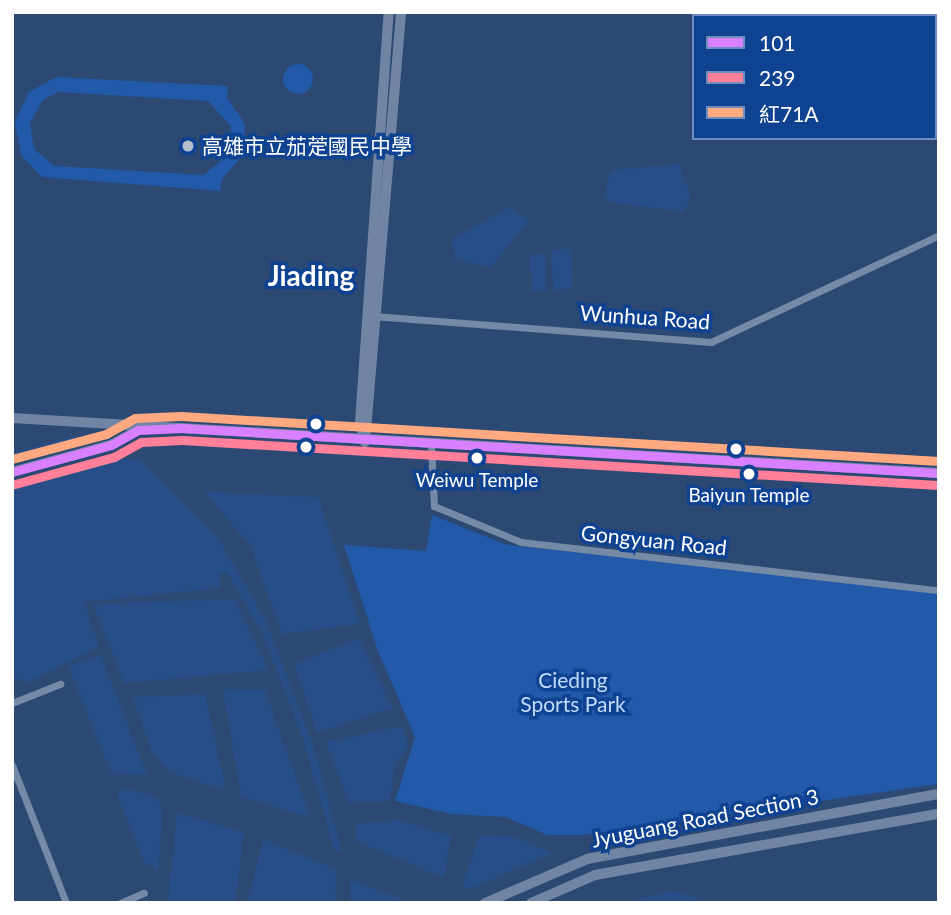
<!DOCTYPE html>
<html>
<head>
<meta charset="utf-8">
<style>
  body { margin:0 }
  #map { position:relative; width:951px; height:915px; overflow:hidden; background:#2c4974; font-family:Lato,"Noto Sans TC",sans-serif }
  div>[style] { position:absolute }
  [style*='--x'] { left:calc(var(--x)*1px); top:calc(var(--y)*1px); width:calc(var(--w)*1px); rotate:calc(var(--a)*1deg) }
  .green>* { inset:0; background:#2259a9 }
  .round { border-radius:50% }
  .water>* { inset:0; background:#284e87 }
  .stream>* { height:2.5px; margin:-1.25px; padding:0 1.25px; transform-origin:1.25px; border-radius:1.25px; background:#284e87 }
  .street>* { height:7px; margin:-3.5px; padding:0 3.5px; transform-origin:3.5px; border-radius:3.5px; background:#748aa7 }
  .secondary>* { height:10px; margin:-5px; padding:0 5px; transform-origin:5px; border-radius:5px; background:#7085a3 }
  .bus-1>* { height:9px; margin:-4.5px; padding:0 4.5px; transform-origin:4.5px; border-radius:4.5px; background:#d880ff }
  .bus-2>* { height:9px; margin:-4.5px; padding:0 4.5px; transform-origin:4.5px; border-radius:4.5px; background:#ff8098 }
  .bus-3>* { height:9px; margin:-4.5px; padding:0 4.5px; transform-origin:4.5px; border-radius:4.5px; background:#ffa980 }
  .dots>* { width:19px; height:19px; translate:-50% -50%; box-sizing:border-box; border:4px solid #0f4391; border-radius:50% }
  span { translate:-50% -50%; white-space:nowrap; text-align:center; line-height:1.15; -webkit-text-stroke:7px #0f4391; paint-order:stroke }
  .bus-label { font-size:19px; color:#fff }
  .poi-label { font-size:21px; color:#fff }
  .left { translate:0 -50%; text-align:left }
  .street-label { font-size:21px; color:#fff }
  .park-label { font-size:21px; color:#c1dbfe }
  .district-label { font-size:28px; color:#fff; font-weight:700 }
  .frame { position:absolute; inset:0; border:14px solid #fff; pointer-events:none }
  .legend { position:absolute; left:692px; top:14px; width:245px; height:126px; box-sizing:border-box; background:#0f4391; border:2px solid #6f8ebd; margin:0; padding:9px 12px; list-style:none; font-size:21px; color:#fff }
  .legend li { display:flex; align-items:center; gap:14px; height:35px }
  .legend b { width:35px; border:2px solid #6f8ebd }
</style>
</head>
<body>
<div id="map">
  <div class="green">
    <div class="round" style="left:283px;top:64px;width:30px;height:30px"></div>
    <div style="clip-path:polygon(evenodd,56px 77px,228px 86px,227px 98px,245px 124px,243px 155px,222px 179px,220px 191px,42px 177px,21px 155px,15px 121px,29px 92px,56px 77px,58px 92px,208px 101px,231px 126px,230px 152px,204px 175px,54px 166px,34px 149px,30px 123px,43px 100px,58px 92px)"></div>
    <div style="clip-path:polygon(432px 515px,507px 545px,939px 591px,939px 784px,582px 835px,547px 835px,506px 817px,451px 814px,395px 801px,415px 737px,378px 651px,344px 545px,426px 551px)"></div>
  </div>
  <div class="water">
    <div style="clip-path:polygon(679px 164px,691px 196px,684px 212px,604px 201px,610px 170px)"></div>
    <div style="clip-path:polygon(510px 207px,529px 221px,491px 267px,454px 260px,452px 239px)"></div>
    <div style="clip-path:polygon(571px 248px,572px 287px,554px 292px,551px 251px)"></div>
    <div style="clip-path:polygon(545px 254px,547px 291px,532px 291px,530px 255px)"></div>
    <div style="clip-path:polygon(123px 459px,140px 459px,219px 539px,266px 621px,316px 753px,341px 850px,335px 852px,303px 739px,264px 637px,227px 572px,219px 574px,221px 588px,84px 602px,99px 647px,25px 684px,15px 676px,12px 490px)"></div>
    <div style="clip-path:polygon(204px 492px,318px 497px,360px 624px,282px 634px,250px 545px)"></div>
    <div style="clip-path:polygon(235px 599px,269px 670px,124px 683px,93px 604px)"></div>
    <div style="clip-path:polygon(359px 638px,393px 708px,317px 733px,294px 664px)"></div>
    <div style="clip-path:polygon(101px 655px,147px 775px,111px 773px,68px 666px)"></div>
    <div style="clip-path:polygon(223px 689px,265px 690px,310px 817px,241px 797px)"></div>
    <div style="clip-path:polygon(205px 694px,225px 785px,222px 790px,170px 772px,152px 753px,133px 697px)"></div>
    <div style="clip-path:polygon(402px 726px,408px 745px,396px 765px,389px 801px,349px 803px,326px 742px)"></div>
    <div style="clip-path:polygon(122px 788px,157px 797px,163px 811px,158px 871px,144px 862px,117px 794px)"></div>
    <div style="clip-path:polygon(177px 813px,244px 832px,235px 903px,168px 903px)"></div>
    <div style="clip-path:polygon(400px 820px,451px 836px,444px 878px,356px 841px,355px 824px)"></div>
    <div style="clip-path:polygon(479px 836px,515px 837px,553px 853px,468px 890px,463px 883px)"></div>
    <div style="clip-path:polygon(263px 839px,336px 869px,335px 903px,248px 903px)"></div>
    <div style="clip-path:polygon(350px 879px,410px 903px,350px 903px)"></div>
    <div style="clip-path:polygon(670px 891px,717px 903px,622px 903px)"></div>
  </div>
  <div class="stream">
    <div style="--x:12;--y:454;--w:66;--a:-15.7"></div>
  </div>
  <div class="street">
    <div style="--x:373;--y:316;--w:339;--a:4.4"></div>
    <div style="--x:711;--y:342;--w:252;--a:-25.1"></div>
    <div style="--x:431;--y:445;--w:61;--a:87.2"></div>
    <div style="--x:434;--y:506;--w:94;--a:22.5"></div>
    <div style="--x:521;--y:542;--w:421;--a:6.6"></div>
    <div style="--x:12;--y:703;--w:52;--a:-21.6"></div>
    <div style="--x:12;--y:765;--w:148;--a:68.6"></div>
    <div style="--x:120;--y:903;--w:26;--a:-23"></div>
  </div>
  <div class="secondary">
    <div style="--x:12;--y:418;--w:929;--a:3.4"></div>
    <div style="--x:365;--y:442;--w:432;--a:-85.2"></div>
    <div style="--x:365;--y:442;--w:21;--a:-104"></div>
    <div style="--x:360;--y:422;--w:411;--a:-86"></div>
    <div style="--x:12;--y:472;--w:103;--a:-15.3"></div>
    <div style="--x:111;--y:445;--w:31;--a:-29"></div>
    <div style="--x:485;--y:903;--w:111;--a:-23.3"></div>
    <div style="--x:587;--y:859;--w:358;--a:-10.5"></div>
    <div style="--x:531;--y:903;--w:70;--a:-23.6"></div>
    <div style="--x:595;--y:875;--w:349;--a:-10.1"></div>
  </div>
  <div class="bus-1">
    <div style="--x:12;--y:472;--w:103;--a:-15.3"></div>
    <div style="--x:111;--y:445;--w:31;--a:-29"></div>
    <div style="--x:138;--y:430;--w:44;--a:-2.6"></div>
    <div style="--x:182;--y:428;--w:758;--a:3.4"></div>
  </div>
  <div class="bus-2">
    <div style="--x:15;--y:484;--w:103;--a:-15.3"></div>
    <div style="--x:114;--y:457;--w:31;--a:-29"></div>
    <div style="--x:141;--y:442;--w:41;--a:-2.8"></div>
    <div style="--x:182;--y:440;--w:757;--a:3.41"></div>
  </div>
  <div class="bus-3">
    <div style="--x:12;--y:459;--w:97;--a:-14.9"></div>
    <div style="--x:106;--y:434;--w:33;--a:-29"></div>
    <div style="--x:135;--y:418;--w:46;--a:-2.5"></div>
    <div style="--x:181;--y:416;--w:759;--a:3.4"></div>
  </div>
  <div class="dots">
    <div style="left:188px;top:146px;background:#b5bfce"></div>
    <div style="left:316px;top:424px;background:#fff"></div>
    <div style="left:306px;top:447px;background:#fff"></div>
    <div style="left:736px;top:449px;background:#fff"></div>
    <div style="left:477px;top:458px;background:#fff"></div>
    <div style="left:749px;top:474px;background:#fff"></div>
  </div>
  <div class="bus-label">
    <span style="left:477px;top:480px">Weiwu Temple</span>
    <span style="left:749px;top:495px">Baiyun Temple</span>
  </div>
  <div class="poi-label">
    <span class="left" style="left:202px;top:146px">高雄市立茄萣國民中學</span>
  </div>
  <div class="street-label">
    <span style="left:645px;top:317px;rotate:4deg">Wunhua Road</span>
    <span style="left:654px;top:540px;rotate:6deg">Gongyuan Road</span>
    <span style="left:705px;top:818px;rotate:-11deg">Jyuguang Road Section 3</span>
  </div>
  <div class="park-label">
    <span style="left:573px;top:692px">Cieding<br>Sports Park</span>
  </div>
  <div class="district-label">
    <span style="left:311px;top:275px">Jiading</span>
  </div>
  <div class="frame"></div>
  <ul class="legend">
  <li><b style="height:9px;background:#d880ff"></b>101</li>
  <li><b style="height:9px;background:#ff8098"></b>239</li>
  <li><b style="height:9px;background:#ffa980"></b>紅71A</li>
  </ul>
</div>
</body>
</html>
